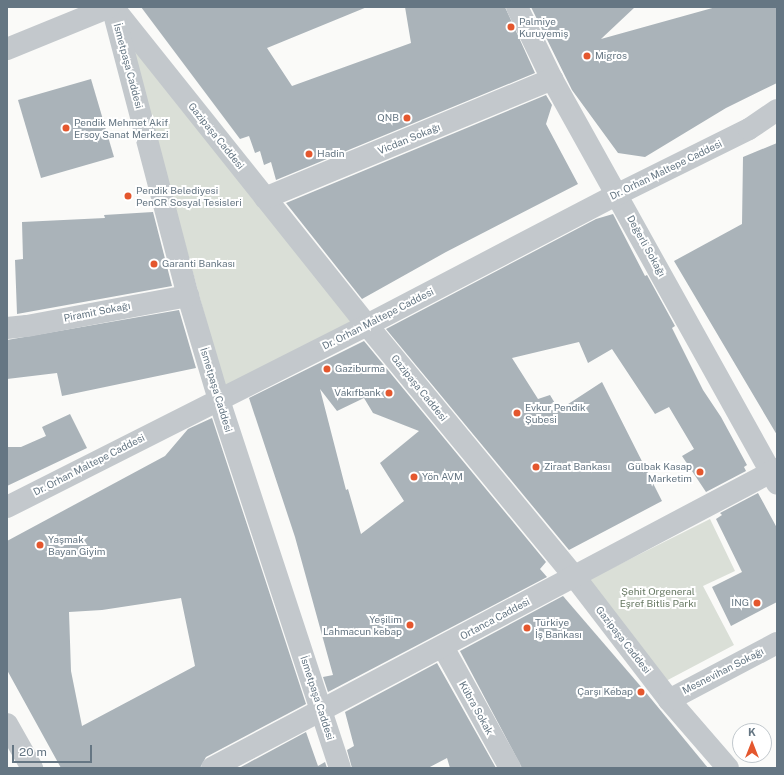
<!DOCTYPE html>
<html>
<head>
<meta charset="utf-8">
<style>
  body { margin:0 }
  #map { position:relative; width:784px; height:775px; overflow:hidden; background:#fafaf8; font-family:"Public Sans",sans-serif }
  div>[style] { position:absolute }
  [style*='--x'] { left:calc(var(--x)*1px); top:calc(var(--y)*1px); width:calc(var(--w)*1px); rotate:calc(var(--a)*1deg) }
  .green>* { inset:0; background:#dadfd7 }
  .building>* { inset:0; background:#aab3b9 }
  .minor>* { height:22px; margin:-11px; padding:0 11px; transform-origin:11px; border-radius:11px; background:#c3c8cc }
  .dots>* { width:11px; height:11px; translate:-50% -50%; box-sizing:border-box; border:2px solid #fff; border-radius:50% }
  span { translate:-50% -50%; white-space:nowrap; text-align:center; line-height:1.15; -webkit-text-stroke:4px #fff; paint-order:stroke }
  .poi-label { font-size:10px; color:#657683 }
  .left { translate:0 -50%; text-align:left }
  .right { translate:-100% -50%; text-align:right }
  .street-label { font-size:10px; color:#657683 }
  .park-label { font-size:10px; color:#687a64 }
  .frame { position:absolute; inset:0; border:8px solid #657683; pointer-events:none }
  .north { position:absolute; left:732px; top:723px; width:40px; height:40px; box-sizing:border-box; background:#fff; border:1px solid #c1c8cd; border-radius:50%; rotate:0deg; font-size:11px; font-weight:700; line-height:16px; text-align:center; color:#657683 }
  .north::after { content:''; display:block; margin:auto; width:14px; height:18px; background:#e4572e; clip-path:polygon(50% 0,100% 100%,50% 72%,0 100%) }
  .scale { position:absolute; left:12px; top:745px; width:80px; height:18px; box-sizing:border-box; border:2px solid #657683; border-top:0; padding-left:5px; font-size:12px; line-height:14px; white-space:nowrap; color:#657683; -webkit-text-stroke:3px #fff; paint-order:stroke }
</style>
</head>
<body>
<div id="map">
  <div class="green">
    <div style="clip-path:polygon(128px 37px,368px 317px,225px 389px)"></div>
    <div style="clip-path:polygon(710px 519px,735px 571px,703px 586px,734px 645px,664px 682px,588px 580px)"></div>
  </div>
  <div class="building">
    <div style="clip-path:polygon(141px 7px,367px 7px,267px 48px,292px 86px,411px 43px,405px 7px,505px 7px,535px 73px,276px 180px,271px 162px,264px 165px,260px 151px,255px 153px,249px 136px,240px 139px)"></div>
    <div style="clip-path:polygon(531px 7px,635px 7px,601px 39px,716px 7px,777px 7px,777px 83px,726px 108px,645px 157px,618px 153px,572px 90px)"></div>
    <div style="clip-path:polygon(91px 79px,114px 157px,41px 178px,18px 100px)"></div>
    <div style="clip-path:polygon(546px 95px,552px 105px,546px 124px,578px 184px,446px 252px,362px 299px,286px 203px)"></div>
    <div style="clip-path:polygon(777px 143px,777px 435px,674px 261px,742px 224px,743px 157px)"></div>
    <div style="clip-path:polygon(153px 212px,172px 286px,17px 314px,15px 260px,23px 259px,22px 222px,105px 218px,104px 215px)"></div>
    <div style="clip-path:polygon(613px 214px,645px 276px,647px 275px,675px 326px,672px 328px,703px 390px,721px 417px,747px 465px,744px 467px,746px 471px,706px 492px,682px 456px,694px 449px,669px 407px,655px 414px,612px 349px,588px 363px,579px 342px,512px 358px,538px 399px,550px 395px,559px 410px,602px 382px,662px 501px,569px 550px,386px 329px,596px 219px)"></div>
    <div style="clip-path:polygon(179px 310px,196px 368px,62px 396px,57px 373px,7px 379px,7px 340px)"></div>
    <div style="clip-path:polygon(evenodd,364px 341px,546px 562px,540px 569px,547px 577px,328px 692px,323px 677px,333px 675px,295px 537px,249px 398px,364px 341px,320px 389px,337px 411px,364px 398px,373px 413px,419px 431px,380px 463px,404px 501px,361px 534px,348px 489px,346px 490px,320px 389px)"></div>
    <div style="clip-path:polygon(70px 414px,87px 448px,7px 486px,7px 447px,21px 447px,46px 436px,42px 427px)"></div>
    <div style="clip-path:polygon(evenodd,212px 418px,306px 704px,206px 757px,200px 768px,61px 768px,7px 670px,7px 541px,165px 456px,188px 429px,212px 418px,181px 598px,195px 666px,82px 726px,71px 671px,69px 612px,102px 610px,181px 598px)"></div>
    <div style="clip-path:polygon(758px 493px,777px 528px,777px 602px,731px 626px,712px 587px,742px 572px,716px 519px,722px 515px,720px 513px)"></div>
    <div style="clip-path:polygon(563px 596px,643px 689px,708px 768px,522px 768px,460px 651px)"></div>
    <div style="clip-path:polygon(437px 663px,496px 768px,450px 768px,447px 758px,428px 768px,352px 768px,347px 750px,354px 746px,345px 712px)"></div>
    <div style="clip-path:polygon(306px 732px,318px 766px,325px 762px,327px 768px,239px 768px)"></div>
  </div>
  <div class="minor">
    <div style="--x:113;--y:7;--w:407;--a:51.4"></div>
    <div style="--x:367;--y:325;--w:325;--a:50.5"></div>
    <div style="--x:574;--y:576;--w:156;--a:52.5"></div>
    <div style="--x:669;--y:700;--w:90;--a:49.1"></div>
    <div style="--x:517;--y:7;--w:80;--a:64.1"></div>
    <div style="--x:552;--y:79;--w:463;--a:60.9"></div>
    <div style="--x:114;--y:14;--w:292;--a:75.3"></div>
    <div style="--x:188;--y:296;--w:109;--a:73.4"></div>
    <div style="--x:219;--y:400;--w:387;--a:71.8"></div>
    <div style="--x:7;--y:49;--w:111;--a:-22.2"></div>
    <div style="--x:265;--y:198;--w:311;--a:-22.5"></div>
    <div style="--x:7;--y:328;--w:20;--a:-6"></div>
    <div style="--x:27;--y:326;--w:164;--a:-10.6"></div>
    <div style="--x:7;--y:507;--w:403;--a:-26.8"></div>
    <div style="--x:367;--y:325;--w:283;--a:-27.6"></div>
    <div style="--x:618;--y:194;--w:146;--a:-26.4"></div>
    <div style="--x:749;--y:129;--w:34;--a:-34"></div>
    <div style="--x:443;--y:647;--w:138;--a:61"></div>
    <div style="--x:669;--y:700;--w:122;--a:-27.8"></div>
    <div style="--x:7;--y:724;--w:51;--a:60.4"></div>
    <div style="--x:212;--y:768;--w:639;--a:-27.89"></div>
  </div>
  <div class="dots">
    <div style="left:511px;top:27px;background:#e4572e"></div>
    <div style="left:587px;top:56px;background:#e4572e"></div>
    <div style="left:407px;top:118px;background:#e4572e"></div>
    <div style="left:66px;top:128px;background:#e4572e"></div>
    <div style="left:309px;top:154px;background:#e4572e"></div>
    <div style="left:128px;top:196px;background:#e4572e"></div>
    <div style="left:154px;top:264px;background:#e4572e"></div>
    <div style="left:327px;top:369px;background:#e4572e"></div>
    <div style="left:389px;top:393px;background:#e4572e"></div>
    <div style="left:517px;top:413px;background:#e4572e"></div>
    <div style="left:536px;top:467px;background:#e4572e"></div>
    <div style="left:700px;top:472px;background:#e4572e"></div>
    <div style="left:414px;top:477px;background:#e4572e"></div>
    <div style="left:40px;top:545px;background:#e4572e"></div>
    <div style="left:757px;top:603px;background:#e4572e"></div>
    <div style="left:410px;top:625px;background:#e4572e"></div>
    <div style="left:527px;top:628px;background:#e4572e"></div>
    <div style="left:641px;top:692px;background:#e4572e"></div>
  </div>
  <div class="poi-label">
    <span class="left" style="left:519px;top:27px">Palmiye<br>Kuruyemiş</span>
    <span class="left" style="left:595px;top:56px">Migros</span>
    <span class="right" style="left:399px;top:118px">QNB</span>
    <span class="left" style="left:74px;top:128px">Pendik Mehmet Akif<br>Ersoy Sanat Merkezi</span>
    <span class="left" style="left:317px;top:154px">Hadin</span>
    <span class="left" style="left:136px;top:196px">Pendik Belediyesi<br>PenCR Sosyal Tesisleri</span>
    <span class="left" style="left:162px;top:264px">Garanti Bankası</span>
    <span class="left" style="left:335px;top:369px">Gaziburma</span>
    <span class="right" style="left:381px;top:393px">Vakıfbank</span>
    <span class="left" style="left:525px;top:413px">Evkur Pendik<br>Şubesi</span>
    <span class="right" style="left:692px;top:472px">Gülbak Kasap<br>Marketim</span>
    <span class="left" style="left:544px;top:467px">Ziraat Bankası</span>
    <span class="left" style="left:422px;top:477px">Yön AVM</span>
    <span class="left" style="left:48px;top:545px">Yaşmak<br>Bayan Giyim</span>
    <span class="right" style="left:749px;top:603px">ING</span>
    <span class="right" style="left:402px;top:625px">Yeşilim<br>Lahmacun kebap</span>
    <span class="left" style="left:535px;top:628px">Türkiye<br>İş Bankası</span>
    <span class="right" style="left:633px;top:692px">Çarşı Kebap</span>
  </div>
  <div class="street-label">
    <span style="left:128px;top:66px;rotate:75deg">İsmetpaşa Caddesi</span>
    <span style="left:216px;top:136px;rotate:51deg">Gazipaşa Caddesi</span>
    <span style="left:409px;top:139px;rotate:-22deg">Vicdan Sokağı</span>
    <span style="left:666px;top:170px;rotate:-26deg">Dr. Orhan Maltepe Caddesi</span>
    <span style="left:646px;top:246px;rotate:61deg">Değerli Sokağı</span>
    <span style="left:97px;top:312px;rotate:-11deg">Piramit Sokağı</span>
    <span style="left:378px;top:319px;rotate:-27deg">Dr. Orhan Maltepe Caddesi</span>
    <span style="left:419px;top:388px;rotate:51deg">Gazipaşa Caddesi</span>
    <span style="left:216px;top:390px;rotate:73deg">İsmetpaşa Caddesi</span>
    <span style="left:89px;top:465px;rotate:-27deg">Dr. Orhan Maltepe Caddesi</span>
    <span style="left:495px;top:619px;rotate:-28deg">Ortanca Caddesi</span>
    <span style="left:623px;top:640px;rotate:52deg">Gazipaşa Caddesi</span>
    <span style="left:723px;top:671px;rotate:-27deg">Mesnevihan Sokağı</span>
    <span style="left:317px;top:698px;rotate:72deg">İsmetpaşa Caddesi</span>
    <span style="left:476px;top:708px;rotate:61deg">Kübra Sokak</span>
  </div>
  <div class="park-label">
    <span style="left:658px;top:597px">Şehit Orgeneral<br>Eşref Bitlis Parkı</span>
  </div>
  <div class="frame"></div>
  <div class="north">K</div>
  <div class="scale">20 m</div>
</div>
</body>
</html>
